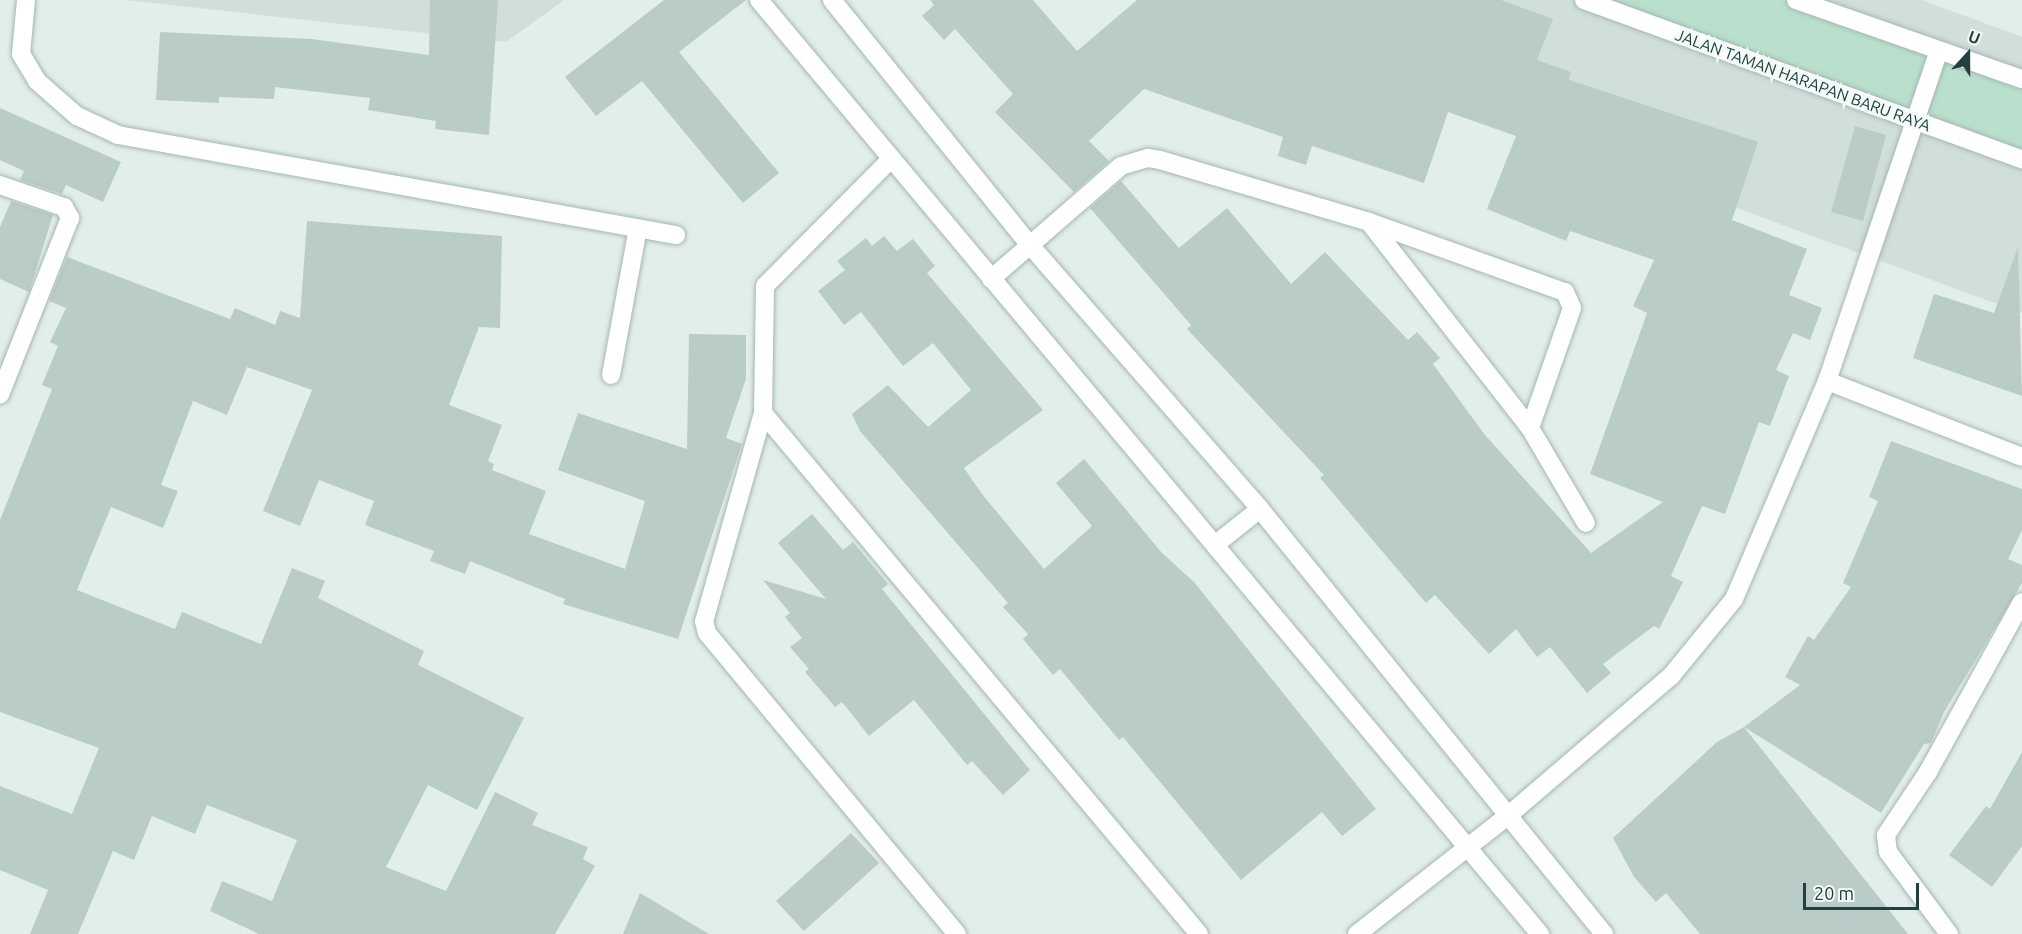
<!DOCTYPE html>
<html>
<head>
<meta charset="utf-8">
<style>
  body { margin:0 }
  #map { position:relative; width:2022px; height:934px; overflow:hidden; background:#e2eeeb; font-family:Ubuntu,sans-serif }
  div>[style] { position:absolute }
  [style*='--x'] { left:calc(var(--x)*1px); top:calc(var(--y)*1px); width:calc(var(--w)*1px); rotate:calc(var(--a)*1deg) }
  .built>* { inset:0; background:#d0dedc }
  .green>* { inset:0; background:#bae0cd }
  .building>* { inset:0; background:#baccc8 }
  .roads { filter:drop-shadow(0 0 2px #a4b7b4) drop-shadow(0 0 2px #a4b7b4) }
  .minor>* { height:18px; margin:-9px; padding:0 9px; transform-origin:9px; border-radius:9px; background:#fff }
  span { translate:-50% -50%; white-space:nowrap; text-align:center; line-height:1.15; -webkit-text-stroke:6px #f3faf8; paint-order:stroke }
  .street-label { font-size:16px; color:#214140 }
  .north { position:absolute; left:1938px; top:24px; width:60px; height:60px; -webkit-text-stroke:4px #f3faf8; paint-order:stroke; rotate:21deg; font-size:16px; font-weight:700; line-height:24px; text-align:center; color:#214140 }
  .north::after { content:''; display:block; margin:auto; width:21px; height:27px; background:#214140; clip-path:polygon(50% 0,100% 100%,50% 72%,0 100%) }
  .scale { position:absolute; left:1803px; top:883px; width:116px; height:27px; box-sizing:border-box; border:3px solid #214140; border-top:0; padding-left:8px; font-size:18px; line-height:21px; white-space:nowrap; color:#214140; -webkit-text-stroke:4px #f3faf8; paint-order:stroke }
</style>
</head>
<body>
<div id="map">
  <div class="built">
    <div style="clip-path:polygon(126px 0,564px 0,506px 42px)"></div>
    <div style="clip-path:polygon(1170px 0,1922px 0,2022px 37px,2022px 313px)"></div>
  </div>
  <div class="green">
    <div style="clip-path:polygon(1584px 0,1796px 0,2022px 80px,2022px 159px)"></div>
  </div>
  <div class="building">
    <div style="clip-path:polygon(430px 0,498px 0,489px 135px,435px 129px,436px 121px,368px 110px,370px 98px,275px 87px,274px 99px,219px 97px,219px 103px,156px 100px,160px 32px,312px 39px,429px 55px)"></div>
    <div style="clip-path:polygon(664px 0,746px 0,679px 52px,779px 173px,743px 203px,642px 81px,596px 116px,565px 77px)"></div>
    <div style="clip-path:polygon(930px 0,1033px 0,1077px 51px,1137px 0,1501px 0,1553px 19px,1537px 60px,1571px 72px,1569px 80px,1758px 142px,1732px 220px,1807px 249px,1789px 295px,1822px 308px,1810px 340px,1793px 333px,1776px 370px,1789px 376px,1770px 426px,1759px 422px,1725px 514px,1702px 506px,1671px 576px,1683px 582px,1659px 629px,1654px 626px,1603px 664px,1611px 673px,1587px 693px,1550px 647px,1537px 657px,1516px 629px,1489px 654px,1435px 595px,1426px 603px,1320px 478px,1324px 475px,1187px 329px,1191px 325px,1090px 208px,1121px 181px,1179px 248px,1227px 208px,1291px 284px,1325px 252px,1408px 340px,1417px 332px,1440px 358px,1433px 364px,1485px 435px,1591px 553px,1663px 502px,1590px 474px,1647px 313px,1633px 306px,1654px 260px,1570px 231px,1566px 241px,1487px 209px,1516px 136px,1448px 112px,1424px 183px,1312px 146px,1306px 165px,1278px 156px,1283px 137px,1144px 89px,1089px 141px,1109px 161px,1074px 192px,995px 112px,1013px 94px,955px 29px,944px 40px,922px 16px,934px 5px)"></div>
    <div style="clip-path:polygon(0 108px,121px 162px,103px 202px,66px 185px,62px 194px,20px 180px,24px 171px,0 160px)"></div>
    <div style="clip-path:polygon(1855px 126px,1886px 135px,1863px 221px,1831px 212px)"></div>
    <div style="clip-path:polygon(11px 201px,53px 215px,29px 292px,0 279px,0 227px)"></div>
    <div style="clip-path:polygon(307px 221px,502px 236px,500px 328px,479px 327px,449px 405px,502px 425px,488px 461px,494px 464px,492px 470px,546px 491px,529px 534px,625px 569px,645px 501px,558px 470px,578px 413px,687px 449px,689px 334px,746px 335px,746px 379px,726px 438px,742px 444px,678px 639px,563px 604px,565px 599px,470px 561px,465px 574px,430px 561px,434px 551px,365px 525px,374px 501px,319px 480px,300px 526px,263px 511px,312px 390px,247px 367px,227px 415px,193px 401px,161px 485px,178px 491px,163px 528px,111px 507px,77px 590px,175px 629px,182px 612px,261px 644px,292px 568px,325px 581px,318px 598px,424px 651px,418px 665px,524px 718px,477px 810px,428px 785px,386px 867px,446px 891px,495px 792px,538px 813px,532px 825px,588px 847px,583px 859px,595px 866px,555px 934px,259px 934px,210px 911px,222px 881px,272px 901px,297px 840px,207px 805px,195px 834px,152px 816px,134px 860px,113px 851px,78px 934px,30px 934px,48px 890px,0 870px,0 786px,72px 814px,99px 748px,0 712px,0 520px,52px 389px,42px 385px,58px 346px,50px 342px,66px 308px,49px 301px,67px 257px,230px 319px,235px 308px,275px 325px,280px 311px,300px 318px)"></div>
    <div style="clip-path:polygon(884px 236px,897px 251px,913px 239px,935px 266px,927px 273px,1043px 410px,964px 468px,982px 494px,1044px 569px,1092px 526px,1056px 483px,1084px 459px,1162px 553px,1194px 582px,1376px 809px,1342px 836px,1322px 812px,1241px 880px,1123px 737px,1119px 740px,1060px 669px,1053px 675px,1023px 639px,1028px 634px,1003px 607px,1008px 603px,860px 431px,852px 414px,888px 385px,928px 427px,971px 390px,933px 343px,903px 366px,861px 312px,844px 325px,818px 291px,845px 270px,837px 261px,866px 238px,872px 246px)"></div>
    <div style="clip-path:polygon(2018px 247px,2022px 396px,1913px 358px,1934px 294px,1994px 313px)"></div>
    <div style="clip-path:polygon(1891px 441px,2022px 489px,2022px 530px,2008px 559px,2022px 565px,2022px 583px,1944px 712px,1931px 743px,1924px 744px,1881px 813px,1744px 727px,1800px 685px,1785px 677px,1808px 636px,1814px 640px,1851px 587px,1843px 583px,1878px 501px,1869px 497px)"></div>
    <div style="clip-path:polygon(812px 514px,843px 550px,853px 542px,888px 584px,882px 589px,1030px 770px,1003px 795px,972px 761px,967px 765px,914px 700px,869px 736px,842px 702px,835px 707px,805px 672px,809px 669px,790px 647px,802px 638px,785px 617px,790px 613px,763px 580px,826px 599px,778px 543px)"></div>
    <div style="clip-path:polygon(1744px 727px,1908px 934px,1700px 934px,1666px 893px,1656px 902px,1634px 877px,1613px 838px,1717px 742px)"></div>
    <div style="clip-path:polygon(2022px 752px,2022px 846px,1992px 887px,1949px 855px,1986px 806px,1990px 809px)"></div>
    <div style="clip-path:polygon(851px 833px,879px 863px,804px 931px,776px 901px)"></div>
    <div style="clip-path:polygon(640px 893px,709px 934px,623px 934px)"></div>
  </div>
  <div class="roads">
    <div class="minor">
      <div style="--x:26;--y:0;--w:54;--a:95.3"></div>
      <div style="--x:21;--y:54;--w:31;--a:59"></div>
      <div style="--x:37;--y:81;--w:53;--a:41.2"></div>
      <div style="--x:77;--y:116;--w:45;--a:24.9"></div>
      <div style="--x:118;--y:135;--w:567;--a:10.16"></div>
      <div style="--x:759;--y:0;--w:1218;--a:50.1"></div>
      <div style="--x:832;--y:0;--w:315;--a:51.1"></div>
      <div style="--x:1030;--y:245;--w:350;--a:48.9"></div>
      <div style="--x:1260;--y:509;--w:547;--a:51.01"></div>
      <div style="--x:1584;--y:0;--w:466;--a:20"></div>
      <div style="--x:1796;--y:0;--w:239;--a:19.3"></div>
      <div style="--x:890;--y:160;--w:177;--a:134.8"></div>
      <div style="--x:765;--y:286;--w:127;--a:90.9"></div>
      <div style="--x:763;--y:413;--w:216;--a:105.8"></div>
      <div style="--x:704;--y:621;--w:12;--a:76"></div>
      <div style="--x:707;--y:633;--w:391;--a:50.3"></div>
      <div style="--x:0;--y:185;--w:68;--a:19"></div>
      <div style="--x:64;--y:207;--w:13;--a:61"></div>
      <div style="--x:70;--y:218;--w:190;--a:111.6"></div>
      <div style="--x:1369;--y:222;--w:261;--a:52"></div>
      <div style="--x:1530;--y:428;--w:110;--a:59.5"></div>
      <div style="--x:991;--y:279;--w:172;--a:-41"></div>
      <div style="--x:1121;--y:166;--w:28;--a:-17"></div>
      <div style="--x:1148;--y:158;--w:12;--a:9"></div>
      <div style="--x:1160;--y:160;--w:218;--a:16.5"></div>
      <div style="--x:1369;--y:222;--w:208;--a:19.7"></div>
      <div style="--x:1565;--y:292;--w:17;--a:66"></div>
      <div style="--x:1572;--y:308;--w:127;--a:109.3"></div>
      <div style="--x:611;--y:375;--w:149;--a:-79.6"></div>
      <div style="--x:1827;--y:381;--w:209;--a:21.3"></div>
      <div style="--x:763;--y:413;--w:679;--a:50.08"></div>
      <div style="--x:1216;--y:544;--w:56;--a:-38.5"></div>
      <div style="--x:1357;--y:934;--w:194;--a:-38.1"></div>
      <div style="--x:1510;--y:814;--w:212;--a:-40.6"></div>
      <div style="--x:1671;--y:676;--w:99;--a:-50.7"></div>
      <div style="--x:1734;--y:599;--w:237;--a:-66.9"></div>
      <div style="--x:1827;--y:381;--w:348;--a:-71.3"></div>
      <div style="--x:1949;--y:934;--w:102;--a:-126.6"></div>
      <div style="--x:1888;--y:852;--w:17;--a:-97"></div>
      <div style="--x:1886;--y:835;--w:76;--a:-56.3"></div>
      <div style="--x:1928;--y:772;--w:194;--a:-61.1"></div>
    </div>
  </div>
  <div class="street-label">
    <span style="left:1803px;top:80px;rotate:20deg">JALAN TAMAN HARAPAN BARU RAYA</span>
  </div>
  <div class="north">U</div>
  <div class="scale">20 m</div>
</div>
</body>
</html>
